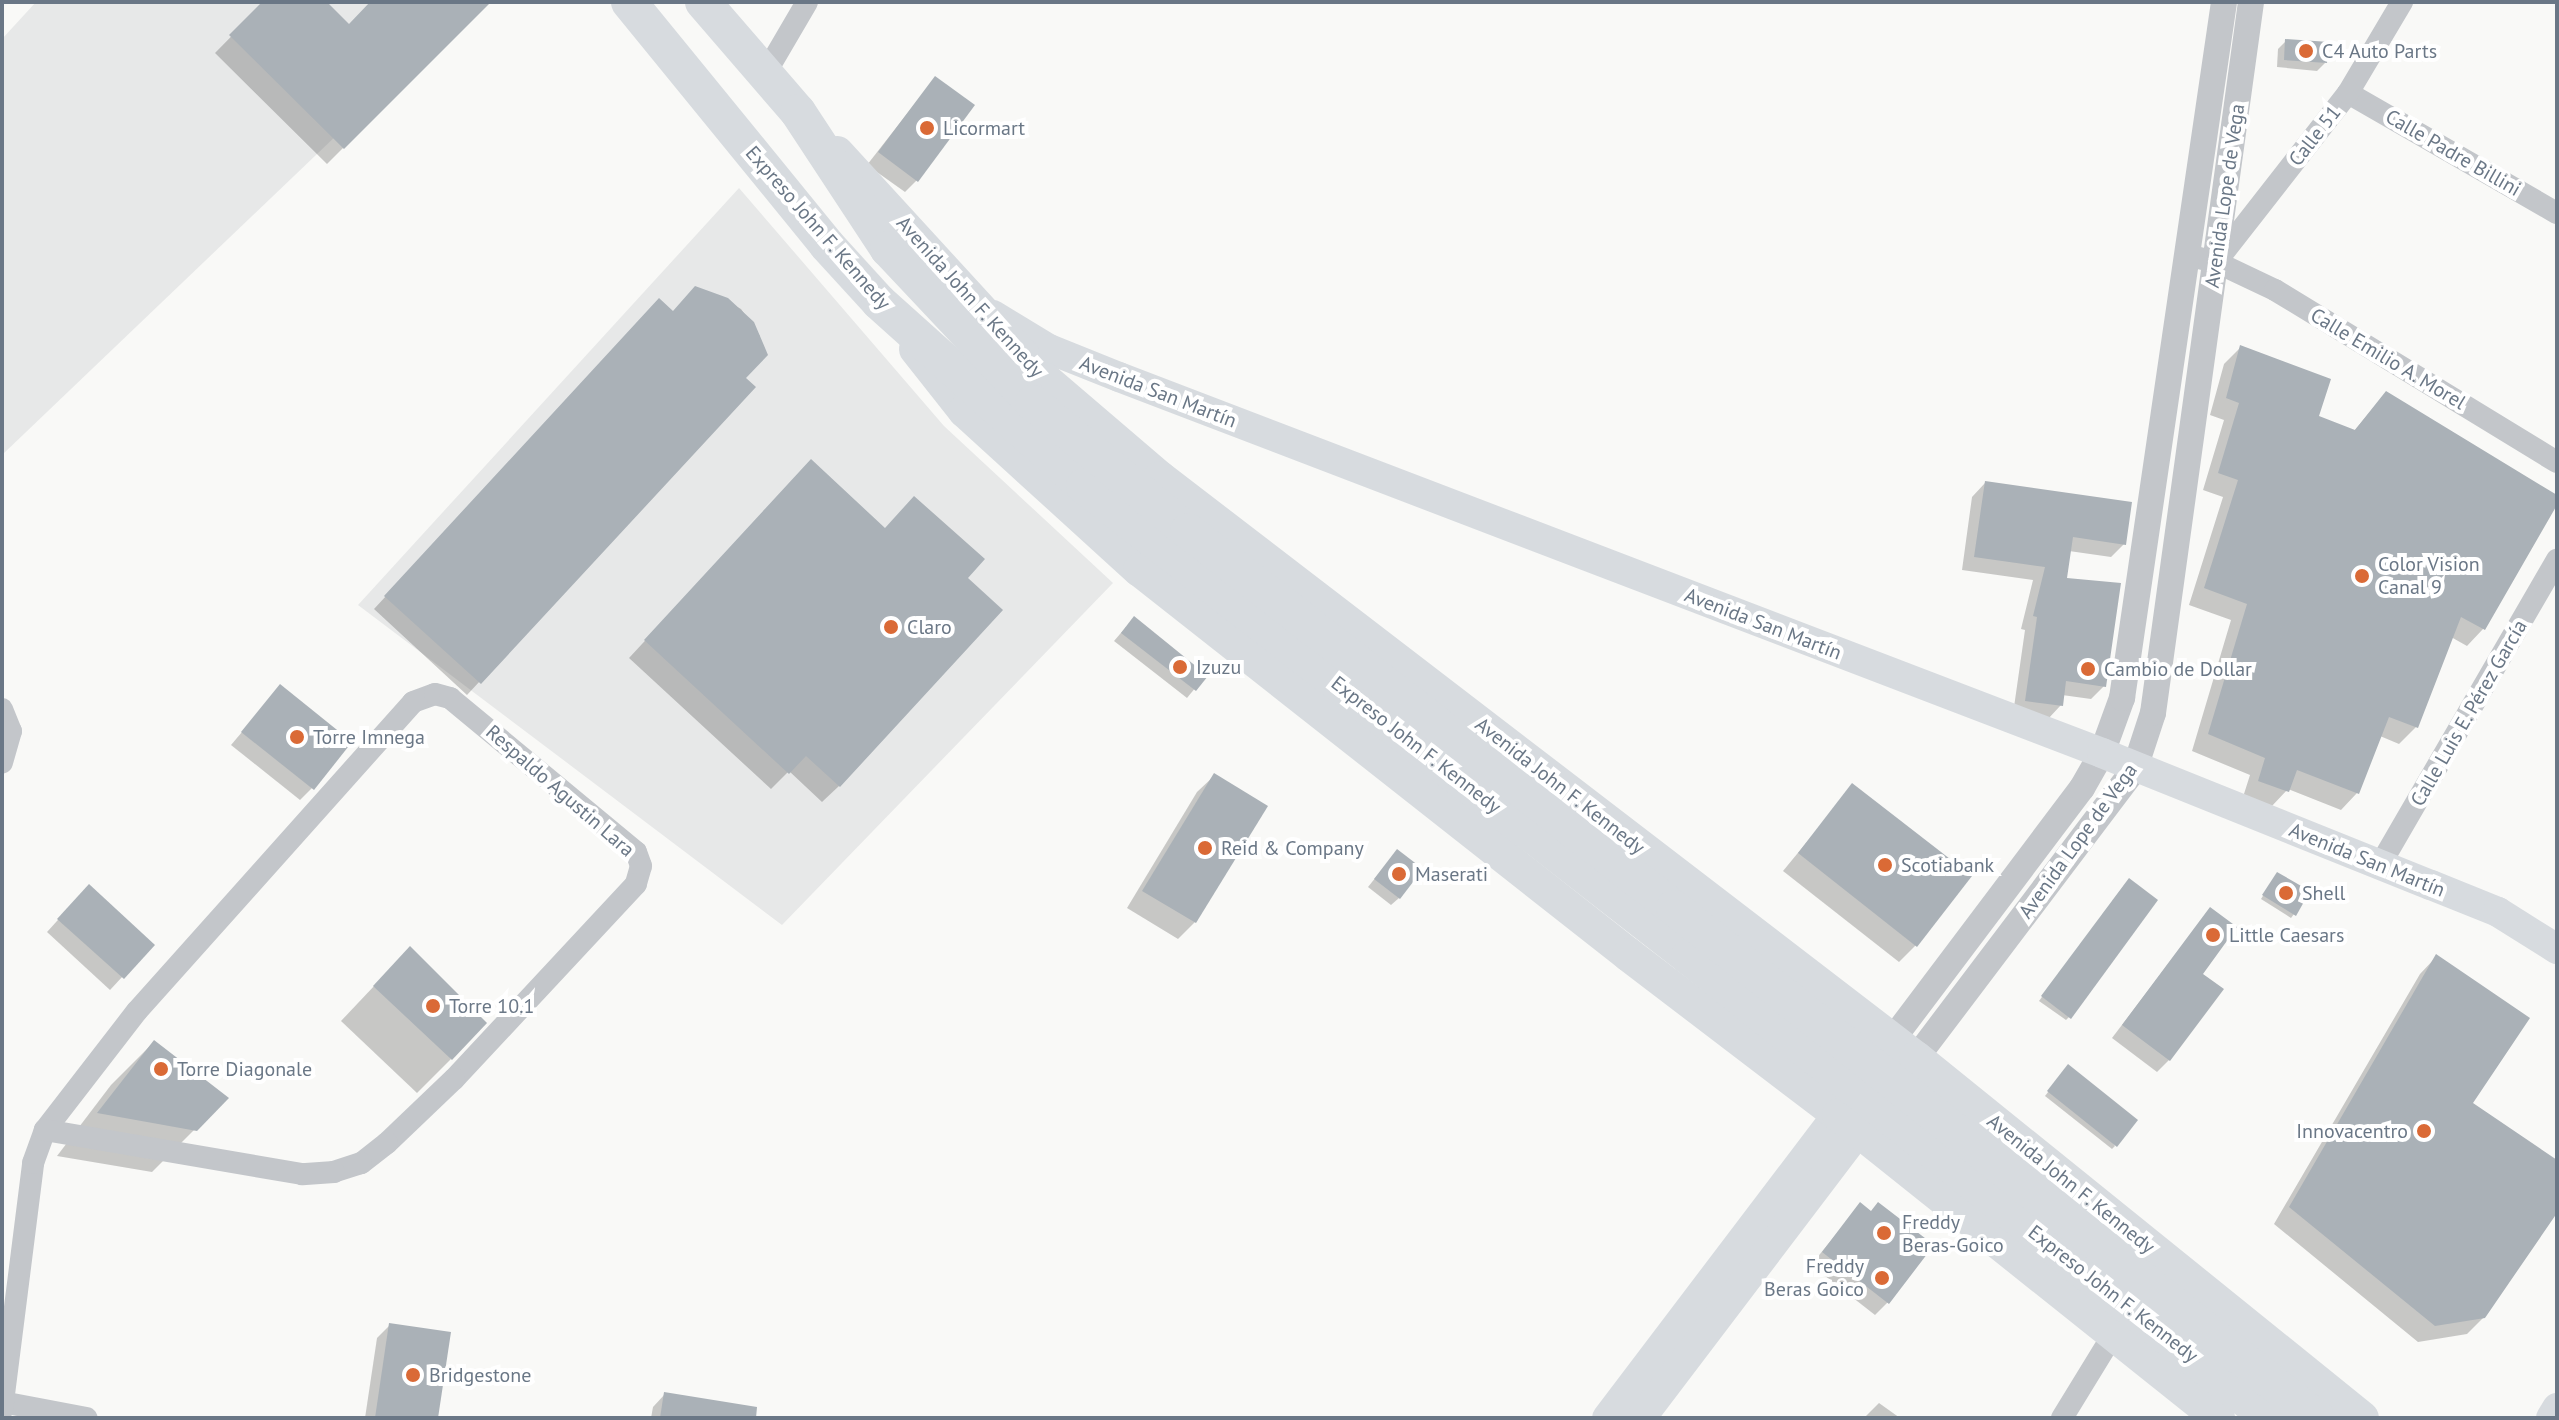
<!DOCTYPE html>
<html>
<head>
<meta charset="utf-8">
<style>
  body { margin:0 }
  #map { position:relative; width:2559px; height:1420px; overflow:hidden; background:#f9f9f7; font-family:"PT Sans",sans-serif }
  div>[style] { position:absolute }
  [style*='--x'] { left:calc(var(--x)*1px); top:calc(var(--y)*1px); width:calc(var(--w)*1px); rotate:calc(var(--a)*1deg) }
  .built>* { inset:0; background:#e7e8e8 }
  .shadow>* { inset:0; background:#0003 }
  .building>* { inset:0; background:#aab1b7 }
  .minor>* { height:22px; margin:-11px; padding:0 11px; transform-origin:11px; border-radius:11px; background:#c3c6ca }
  .tertiary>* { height:26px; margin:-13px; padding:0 13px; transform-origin:13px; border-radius:13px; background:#c3c6ca }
  .secondary>* { height:30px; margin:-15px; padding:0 15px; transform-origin:15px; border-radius:15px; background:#d7dbdf }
  .primary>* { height:34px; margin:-17px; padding:0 17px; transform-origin:17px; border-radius:17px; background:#d7dbdf }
  .trunk>* { height:36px; margin:-18px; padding:0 18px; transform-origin:18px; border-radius:18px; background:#d7dbdf }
  .dots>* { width:22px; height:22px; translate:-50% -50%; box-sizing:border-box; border:4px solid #fff; border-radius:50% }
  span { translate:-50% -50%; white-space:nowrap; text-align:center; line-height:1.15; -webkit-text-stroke:8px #fff; paint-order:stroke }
  .poi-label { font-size:20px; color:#6a7786 }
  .left { translate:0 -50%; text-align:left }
  .right { translate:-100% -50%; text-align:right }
  .street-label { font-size:20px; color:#6a7786 }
  .frame { position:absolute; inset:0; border:4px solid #6a7786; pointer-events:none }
</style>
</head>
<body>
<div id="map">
  <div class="built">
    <div style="clip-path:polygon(36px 2px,476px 2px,2px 455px,2px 39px)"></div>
    <div style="clip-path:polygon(739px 188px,944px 426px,1113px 583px,782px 925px,358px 605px)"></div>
  </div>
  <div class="shadow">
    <div style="clip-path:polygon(265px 2px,324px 2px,349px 26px,373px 2px,489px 2px,327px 164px,215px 53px)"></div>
    <div style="clip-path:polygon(2286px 41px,2325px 63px,2317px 71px,2277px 67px,2278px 49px)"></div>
    <div style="clip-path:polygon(935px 78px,917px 180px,905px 192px,867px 165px)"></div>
    <div style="clip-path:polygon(711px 293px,741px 309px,760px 336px,743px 378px,753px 387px,467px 695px,374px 609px,648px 313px,672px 313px)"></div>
    <div style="clip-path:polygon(2241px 347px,2317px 417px,2353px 432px,2386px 393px,2557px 497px,2483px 629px,2467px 646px,2451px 637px,2416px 727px,2399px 744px,2380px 736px,2357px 793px,2341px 810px,2288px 789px,2271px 807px,2243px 797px,2250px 775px,2192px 751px,2231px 620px,2189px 605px,2223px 497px,2203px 490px,2224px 420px,2210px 415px,2224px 364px)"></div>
    <div style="clip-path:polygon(795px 479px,965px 578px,839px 786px,822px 802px,789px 771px,771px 789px,629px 658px)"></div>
    <div style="clip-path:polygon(1985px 483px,2124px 544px,2111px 557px,2069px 551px,2065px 579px,2104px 686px,2091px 699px,2062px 695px,2061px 705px,2048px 719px,2013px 714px,2025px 630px,2021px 629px,2033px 580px,1962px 570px,1972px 497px)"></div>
    <div style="clip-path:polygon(1126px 627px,1205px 676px,1187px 698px,1114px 641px)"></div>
    <div style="clip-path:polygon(280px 687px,312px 788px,300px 800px,231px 745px)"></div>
    <div style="clip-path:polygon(1214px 776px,1195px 922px,1178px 939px,1127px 908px,1197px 792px)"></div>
    <div style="clip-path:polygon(1853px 786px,1916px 945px,1899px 962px,1783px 871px)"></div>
    <div style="clip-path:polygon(1397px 851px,1399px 898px,1391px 905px,1368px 887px)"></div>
    <div style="clip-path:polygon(2274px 878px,2294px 914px,2291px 918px,2261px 899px)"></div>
    <div style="clip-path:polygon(2125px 884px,2069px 1017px,2066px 1020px,2039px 1001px)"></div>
    <div style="clip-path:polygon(77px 899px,152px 945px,110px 990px,47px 932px)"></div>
    <div style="clip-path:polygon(2210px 909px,2200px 974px,2169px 1060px,2157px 1072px,2112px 1038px)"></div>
    <div style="clip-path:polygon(410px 948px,451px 1059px,417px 1093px,341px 1021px)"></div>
    <div style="clip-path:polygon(2436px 957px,2470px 1103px,2557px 1162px,2557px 1209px,2484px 1317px,2467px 1334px,2418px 1342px,2274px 1224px,2420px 974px)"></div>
    <div style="clip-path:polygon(154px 1042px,226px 1098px,152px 1172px,57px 1156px,111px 1085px)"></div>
    <div style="clip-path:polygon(2065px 1070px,2115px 1146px,2112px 1149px,2045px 1096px)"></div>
    <div style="clip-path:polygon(1860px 1205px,1888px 1302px,1875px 1315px,1811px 1265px)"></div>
    <div style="clip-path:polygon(390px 1325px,436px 1418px,365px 1418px,377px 1338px)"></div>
    <div style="clip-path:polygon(665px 1394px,723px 1418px,651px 1418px,653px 1407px)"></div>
    <div style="clip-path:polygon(1879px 1403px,1900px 1418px,1864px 1418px)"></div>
  </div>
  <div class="building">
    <div style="clip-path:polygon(262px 2px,327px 2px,349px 24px,370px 2px,491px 2px,344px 149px,229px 35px)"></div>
    <div style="clip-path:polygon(2285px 39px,2329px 42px,2327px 63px,2284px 60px)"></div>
    <div style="clip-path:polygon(935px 76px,975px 105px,918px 182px,878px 152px)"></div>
    <div style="clip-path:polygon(695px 286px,728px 298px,754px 322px,768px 355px,746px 378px,756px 387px,481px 684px,384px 596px,659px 298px,673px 311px)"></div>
    <div style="clip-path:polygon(2240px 345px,2331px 379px,2319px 416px,2355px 430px,2386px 391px,2557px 495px,2557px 505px,2485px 630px,2461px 617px,2418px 728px,2389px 717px,2359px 794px,2297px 770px,2289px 792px,2258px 781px,2265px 758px,2208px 734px,2247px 604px,2204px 588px,2238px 480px,2218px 473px,2239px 403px,2226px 398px)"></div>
    <div style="clip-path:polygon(811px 459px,885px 528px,914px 496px,985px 559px,968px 578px,1003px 610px,840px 787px,806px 756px,789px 774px,644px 640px)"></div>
    <div style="clip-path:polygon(1985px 481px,2132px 502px,2126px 545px,2073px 537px,2067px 578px,2121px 583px,2106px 687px,2066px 681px,2063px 706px,2025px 701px,2037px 617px,2033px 616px,2045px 567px,1974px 557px)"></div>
    <div style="clip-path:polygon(1134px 616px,1208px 676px,1196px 691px,1121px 633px)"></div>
    <div style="clip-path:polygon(280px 684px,352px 742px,314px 790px,241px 732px)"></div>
    <div style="clip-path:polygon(1214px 773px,1268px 806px,1196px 923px,1142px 891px)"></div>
    <div style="clip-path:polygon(1852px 783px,1972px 876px,1917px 947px,1798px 853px)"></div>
    <div style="clip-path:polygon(1397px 849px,1423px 869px,1400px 899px,1374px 879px)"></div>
    <div style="clip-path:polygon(2277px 872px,2310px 891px,2296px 916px,2262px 895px)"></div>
    <div style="clip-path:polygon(2129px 878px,2158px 900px,2071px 1019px,2041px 996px)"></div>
    <div style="clip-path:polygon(89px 884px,155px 945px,124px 979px,57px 919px)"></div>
    <div style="clip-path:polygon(2210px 907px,2237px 927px,2203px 974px,2224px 989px,2170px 1061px,2122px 1025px)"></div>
    <div style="clip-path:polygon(410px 946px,487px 1023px,452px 1060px,373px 986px)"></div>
    <div style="clip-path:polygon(2436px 954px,2530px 1018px,2473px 1103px,2557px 1160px,2557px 1213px,2485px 1318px,2435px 1326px,2289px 1207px)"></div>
    <div style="clip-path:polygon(154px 1040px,229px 1098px,197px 1131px,97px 1113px)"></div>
    <div style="clip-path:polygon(2068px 1064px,2138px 1120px,2117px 1147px,2047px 1091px)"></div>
    <div style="clip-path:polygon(1860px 1202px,1871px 1211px,1878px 1202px,1934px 1245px,1889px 1304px,1822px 1252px)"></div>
    <div style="clip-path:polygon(389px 1323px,451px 1332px,438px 1418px,375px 1418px)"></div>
    <div style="clip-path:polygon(664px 1392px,757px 1407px,756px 1418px,660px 1418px)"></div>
  </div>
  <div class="minor">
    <div style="--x:765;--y:74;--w:83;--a:-59.7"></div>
    <div style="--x:2348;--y:93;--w:241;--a:29.9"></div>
    <div style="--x:2187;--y:255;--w:30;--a:14"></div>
    <div style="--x:2216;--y:262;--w:65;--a:25.4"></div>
    <div style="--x:2275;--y:290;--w:330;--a:31.4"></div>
    <div style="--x:2216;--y:262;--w:214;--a:-52"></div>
    <div style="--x:2348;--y:93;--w:106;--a:-59.3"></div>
    <div style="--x:2;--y:709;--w:24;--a:68"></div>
    <div style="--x:11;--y:731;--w:33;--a:106"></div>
    <div style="--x:2380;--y:865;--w:353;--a:-59.9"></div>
    <div style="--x:2;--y:1402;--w:86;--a:10.7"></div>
    <div style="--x:2;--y:1410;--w:249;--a:-82.8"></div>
    <div style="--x:33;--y:1163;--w:35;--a:-70"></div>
    <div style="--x:45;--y:1130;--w:150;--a:-52.3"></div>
    <div style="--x:137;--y:1011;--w:414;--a:-48.2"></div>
    <div style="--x:413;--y:702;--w:23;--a:-20"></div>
    <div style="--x:435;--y:694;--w:16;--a:15"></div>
    <div style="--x:450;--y:698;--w:241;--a:39.6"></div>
    <div style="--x:636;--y:852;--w:15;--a:70"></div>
    <div style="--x:641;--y:866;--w:19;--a:106"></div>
    <div style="--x:636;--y:884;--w:267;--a:133"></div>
    <div style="--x:454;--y:1079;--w:93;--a:136.3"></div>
    <div style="--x:387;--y:1143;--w:33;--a:142"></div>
    <div style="--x:361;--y:1163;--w:28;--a:162"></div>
    <div style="--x:334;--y:1172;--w:32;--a:176"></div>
    <div style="--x:302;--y:1174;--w:261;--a:-170.3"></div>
    <div style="--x:2062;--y:1418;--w:100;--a:-58.5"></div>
  </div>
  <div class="tertiary">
    <div style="--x:1892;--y:1040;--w:316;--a:-53"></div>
    <div style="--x:2082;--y:788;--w:40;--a:-60.3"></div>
    <div style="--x:2102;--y:753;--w:59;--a:-70"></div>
    <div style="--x:2122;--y:698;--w:703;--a:-81.66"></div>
    <div style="--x:1916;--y:1058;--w:363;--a:-52.9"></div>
    <div style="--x:2135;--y:768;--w:58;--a:-71.9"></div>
    <div style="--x:2153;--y:713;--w:718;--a:-82.15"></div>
  </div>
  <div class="secondary">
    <div style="--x:993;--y:315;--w:66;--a:31.3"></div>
    <div style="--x:1049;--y:349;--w:75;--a:21.8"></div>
    <div style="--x:1119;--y:377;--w:1052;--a:20.93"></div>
    <div style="--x:2102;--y:753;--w:354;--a:21.9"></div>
    <div style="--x:2431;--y:885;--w:72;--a:21.9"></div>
    <div style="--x:2498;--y:912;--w:70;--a:32.1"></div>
    <div style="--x:1607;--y:1418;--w:403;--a:-52.8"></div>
    <div style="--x:1641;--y:1418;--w:382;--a:-52.8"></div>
    <div style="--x:2551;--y:1418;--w:12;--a:-59"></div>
  </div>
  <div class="primary">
    <div style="--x:837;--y:153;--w:306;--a:47.5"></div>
    <div style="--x:1044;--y:379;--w:153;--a:40.5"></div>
    <div style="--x:1160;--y:478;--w:953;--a:37.5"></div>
    <div style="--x:1916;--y:1058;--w:573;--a:38.91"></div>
    <div style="--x:916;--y:349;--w:79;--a:51.7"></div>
    <div style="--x:965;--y:411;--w:236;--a:42.3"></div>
    <div style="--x:1140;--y:570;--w:622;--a:38.21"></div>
    <div style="--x:1629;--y:955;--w:264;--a:37.3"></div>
    <div style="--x:1839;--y:1115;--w:485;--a:38.6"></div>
  </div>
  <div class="trunk">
    <div style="--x:629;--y:2;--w:313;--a:50.8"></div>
    <div style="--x:827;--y:245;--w:77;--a:47.6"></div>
    <div style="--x:879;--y:302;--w:275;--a:41.9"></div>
    <div style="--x:1084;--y:486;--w:767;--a:37.9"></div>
    <div style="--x:1689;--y:957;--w:741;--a:38.48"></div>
    <div style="--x:703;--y:2;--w:145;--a:49.2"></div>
    <div style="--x:798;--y:112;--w:164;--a:56.7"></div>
    <div style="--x:888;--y:249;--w:212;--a:46.7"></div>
    <div style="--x:1033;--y:403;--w:201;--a:39.6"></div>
    <div style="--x:1188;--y:531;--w:615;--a:37.8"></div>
    <div style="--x:1674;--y:908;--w:821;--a:38.42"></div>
  </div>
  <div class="dots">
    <div style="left:2306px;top:51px;background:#da6a36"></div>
    <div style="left:927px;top:128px;background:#da6a36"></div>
    <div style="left:2362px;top:576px;background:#da6a36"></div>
    <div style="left:891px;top:627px;background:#da6a36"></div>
    <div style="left:1180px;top:667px;background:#da6a36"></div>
    <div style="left:2088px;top:669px;background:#da6a36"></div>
    <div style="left:297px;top:737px;background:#da6a36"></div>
    <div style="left:1205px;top:848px;background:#da6a36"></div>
    <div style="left:1885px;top:865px;background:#da6a36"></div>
    <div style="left:1399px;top:874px;background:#da6a36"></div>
    <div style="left:2286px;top:893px;background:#da6a36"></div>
    <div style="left:2213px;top:935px;background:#da6a36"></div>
    <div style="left:433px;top:1006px;background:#da6a36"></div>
    <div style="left:161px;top:1069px;background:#da6a36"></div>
    <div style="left:2424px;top:1131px;background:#da6a36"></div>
    <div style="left:1884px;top:1233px;background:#da6a36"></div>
    <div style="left:1882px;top:1278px;background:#da6a36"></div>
    <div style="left:413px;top:1375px;background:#da6a36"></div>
  </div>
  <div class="poi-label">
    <span class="left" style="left:2322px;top:51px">C4 Auto Parts</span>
    <span class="left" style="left:943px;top:128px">Licormart</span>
    <span class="left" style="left:2378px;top:576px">Color Vision<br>Canal 9</span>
    <span class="left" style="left:907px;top:627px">Claro</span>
    <span class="left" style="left:1196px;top:667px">Izuzu</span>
    <span class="left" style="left:2104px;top:669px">Cambio de Dollar</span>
    <span class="left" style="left:313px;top:737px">Torre Imnega</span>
    <span class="left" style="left:1221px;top:848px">Reid &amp; Company</span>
    <span class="left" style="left:1901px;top:865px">Scotiabank</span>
    <span class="left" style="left:1415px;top:874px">Maserati</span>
    <span class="left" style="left:2302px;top:893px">Shell</span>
    <span class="left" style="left:2229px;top:935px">Little Caesars</span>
    <span class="left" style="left:449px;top:1006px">Torre 10.1</span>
    <span class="left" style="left:177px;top:1069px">Torre Diagonale</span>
    <span class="right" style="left:2408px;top:1131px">Innovacentro</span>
    <span class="left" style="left:1902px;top:1234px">Freddy<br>Beras-Goico</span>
    <span class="right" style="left:1864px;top:1278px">Freddy<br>Beras Goico</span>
    <span class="left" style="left:429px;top:1375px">Bridgestone</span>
  </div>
  <div class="street-label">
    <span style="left:2315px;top:136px;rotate:-52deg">Calle 51</span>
    <span style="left:2453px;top:153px;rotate:30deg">Calle Padre Billini</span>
    <span style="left:2225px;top:196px;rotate:-82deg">Avenida Lope de Vega</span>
    <span style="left:818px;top:228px;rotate:49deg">Expreso John F. Kennedy</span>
    <span style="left:970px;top:297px;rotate:48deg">Avenida John F. Kennedy</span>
    <span style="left:2388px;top:359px;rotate:31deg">Calle Emilio A. Morel</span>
    <span style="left:1158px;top:392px;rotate:21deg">Avenida San Martín</span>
    <span style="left:1763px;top:624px;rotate:21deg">Avenida San Martín</span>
    <span style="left:2469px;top:713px;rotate:-60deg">Calle Luis E. Pérez García</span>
    <span style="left:1416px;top:745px;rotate:38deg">Expreso John F. Kennedy</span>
    <span style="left:1560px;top:786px;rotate:38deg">Avenida John F. Kennedy</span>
    <span style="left:560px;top:791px;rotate:41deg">Respaldo Agustin Lara</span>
    <span style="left:2078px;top:841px;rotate:-54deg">Avenida Lope de Vega</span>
    <span style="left:2367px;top:860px;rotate:22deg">Avenida San Martín</span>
    <span style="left:2071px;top:1184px;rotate:39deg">Avenida John F. Kennedy</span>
    <span style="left:2113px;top:1294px;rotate:38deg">Expreso John F. Kennedy</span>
  </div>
  <div class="frame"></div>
</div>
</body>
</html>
